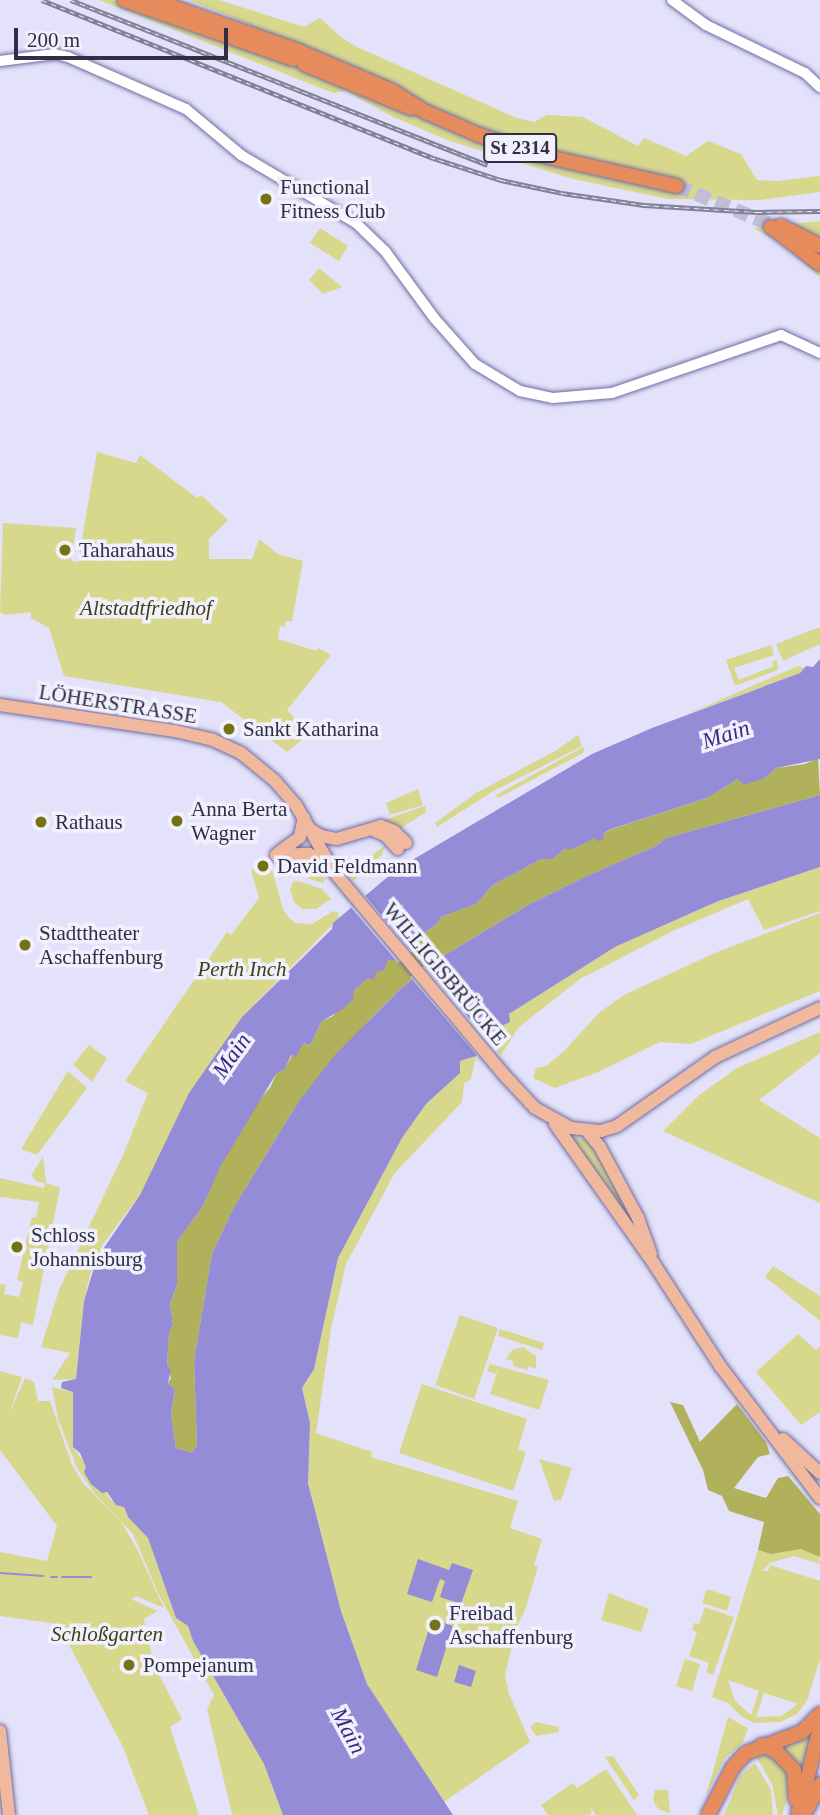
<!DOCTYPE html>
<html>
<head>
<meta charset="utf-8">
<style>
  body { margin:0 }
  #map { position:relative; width:820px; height:1815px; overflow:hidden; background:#e3e2fa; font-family:"Times New Roman",serif }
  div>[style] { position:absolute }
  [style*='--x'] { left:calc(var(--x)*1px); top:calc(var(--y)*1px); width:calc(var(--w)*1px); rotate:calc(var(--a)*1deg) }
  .green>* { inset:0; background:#d8d88d }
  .forest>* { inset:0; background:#b1b05b }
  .water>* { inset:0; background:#948cd6 }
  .pier>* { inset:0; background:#e3e2fa }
  .stream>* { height:2px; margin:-1px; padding:0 1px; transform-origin:1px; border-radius:1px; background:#948cd6 }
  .highway-tunnel>* { height:14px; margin-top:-7px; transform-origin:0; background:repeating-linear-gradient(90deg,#bfbed6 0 14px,transparent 0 21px) }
  .roads { filter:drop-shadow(0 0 2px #716ca1) drop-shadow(0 0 2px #716ca1) }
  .minor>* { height:10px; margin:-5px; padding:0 5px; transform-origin:5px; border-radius:5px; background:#fff }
  .major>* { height:12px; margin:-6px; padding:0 6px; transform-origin:6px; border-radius:6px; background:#f0b99d }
  .highway>* { height:14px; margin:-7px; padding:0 7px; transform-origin:7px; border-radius:7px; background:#e68b5b }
  .rail>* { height:4.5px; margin-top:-2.25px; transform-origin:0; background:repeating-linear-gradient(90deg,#f1f1fd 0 5px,#818097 0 10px); box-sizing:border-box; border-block:2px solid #818097 }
  .dots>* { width:19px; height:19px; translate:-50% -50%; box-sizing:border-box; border:4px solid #f1f1fd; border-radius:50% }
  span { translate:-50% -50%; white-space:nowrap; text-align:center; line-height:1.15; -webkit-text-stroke:7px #f1f1fd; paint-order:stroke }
  .shield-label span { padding:2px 5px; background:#f1f1fd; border:2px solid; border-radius:5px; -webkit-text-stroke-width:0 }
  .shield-label { font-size:19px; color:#302e45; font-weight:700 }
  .poi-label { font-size:21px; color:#302e45 }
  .left { translate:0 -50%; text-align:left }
  .park-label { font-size:21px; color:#3f3e19; font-style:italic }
  .street-label { font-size:21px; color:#302e45 }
  .water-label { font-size:23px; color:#3e2a80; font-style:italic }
  .scale { position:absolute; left:14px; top:28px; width:214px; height:32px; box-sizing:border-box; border:4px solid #302e45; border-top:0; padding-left:9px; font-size:21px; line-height:24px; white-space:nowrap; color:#302e45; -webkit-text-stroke:5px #f1f1fd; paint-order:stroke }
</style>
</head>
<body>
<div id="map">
  <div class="green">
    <div style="clip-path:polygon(99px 0,112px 0,139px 8px,244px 48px,251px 25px,189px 0,219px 0,304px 27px,320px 18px,341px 37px,355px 46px,517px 118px,534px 122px,547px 115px,583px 117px,638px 146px,644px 138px,686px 156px,708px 141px,741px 154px,757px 180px,776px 181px,820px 176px,820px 192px,760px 200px,668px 199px,573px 179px,450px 141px,393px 117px,346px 91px,333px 93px)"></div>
    <div style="clip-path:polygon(820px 221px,820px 277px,778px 241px,753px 228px)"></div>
    <div style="clip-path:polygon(320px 228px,348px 246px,339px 261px,310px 243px)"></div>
    <div style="clip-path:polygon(319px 268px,342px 287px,323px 294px,309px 280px)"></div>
    <div style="clip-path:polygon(97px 452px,136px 463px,140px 455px,197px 498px,201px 495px,228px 520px,209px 539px,209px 559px,252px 559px,259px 539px,278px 554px,303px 561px,292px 621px,286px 621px,285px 627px,280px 626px,278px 639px,316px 651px,318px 648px,331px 655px,287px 710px,309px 734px,287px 752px,221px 702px,64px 676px,49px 628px,31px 618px,31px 612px,5px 615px,0 612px,3px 523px,76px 528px,71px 561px,78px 562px)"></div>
    <div style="clip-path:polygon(820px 627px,820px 644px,783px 661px,776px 644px)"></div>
    <div style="clip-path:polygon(771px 645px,774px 655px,734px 668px,739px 680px,774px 666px,772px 661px,777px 660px,778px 670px,735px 686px,726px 660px)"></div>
    <div style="clip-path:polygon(798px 666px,804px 668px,800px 673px,683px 716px)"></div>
    <div style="clip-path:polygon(578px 735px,582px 746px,492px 792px,437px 827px,435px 823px,476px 793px,557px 750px)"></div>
    <div style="clip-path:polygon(583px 747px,585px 752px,498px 798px,496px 795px)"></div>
    <div style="clip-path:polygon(418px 789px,423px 805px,390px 815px,386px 803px)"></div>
    <div style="clip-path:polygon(425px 806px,426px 812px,398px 830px,375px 823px)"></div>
    <div style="clip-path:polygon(385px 846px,382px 855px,353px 881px,346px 873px)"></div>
    <div style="clip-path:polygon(302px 860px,310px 862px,326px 879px,323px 883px,306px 878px,306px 863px,301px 875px,287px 876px,291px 864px)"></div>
    <div style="clip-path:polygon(265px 867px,272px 870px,283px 909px,289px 918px,296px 923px,312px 924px,333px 911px,339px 913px,338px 919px,242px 1017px,188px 1097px,140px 1195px,103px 1244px,90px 1275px,84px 1301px,76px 1379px,52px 1380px,70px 1353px,41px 1347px,59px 1290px,124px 1153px,148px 1093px,125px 1081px,227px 932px,231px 935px,259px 898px,251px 870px)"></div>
    <div style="clip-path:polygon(820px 867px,820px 911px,764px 930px,748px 899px,673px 931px,580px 979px,519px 1027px,501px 1055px,489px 1042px,495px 1029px,509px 1014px,615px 947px,716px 902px)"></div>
    <div style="clip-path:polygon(298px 881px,322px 889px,331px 899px,316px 909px,302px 909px,294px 902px,290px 890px,293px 882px)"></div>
    <div style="clip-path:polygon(820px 913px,820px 991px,691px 1044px,660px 1042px,598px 1072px,555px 1088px,533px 1078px,536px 1068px,546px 1066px,564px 1051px,600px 1012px,624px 995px,717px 952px)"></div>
    <div style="clip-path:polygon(820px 1032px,820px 1053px,759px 1100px,820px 1138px,820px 1203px,663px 1131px,698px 1096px,737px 1068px)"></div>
    <div style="clip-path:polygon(89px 1045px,107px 1058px,92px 1082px,73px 1065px)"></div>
    <div style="clip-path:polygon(476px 1056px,471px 1079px,464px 1083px,462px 1102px,394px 1174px,346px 1264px,331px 1329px,316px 1433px,372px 1452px,371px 1457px,518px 1501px,510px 1528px,542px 1539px,534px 1565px,538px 1567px,526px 1607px,516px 1629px,503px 1625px,498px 1637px,513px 1642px,505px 1675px,509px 1694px,530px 1742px,444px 1802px,367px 1684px,341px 1611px,308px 1482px,310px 1423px,302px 1388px,314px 1369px,338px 1258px,402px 1138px,426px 1104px,460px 1073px,460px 1061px)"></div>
    <div style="clip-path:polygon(68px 1071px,87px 1088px,37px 1155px,21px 1149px)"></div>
    <div style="clip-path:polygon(571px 1138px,591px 1140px,639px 1231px,643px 1247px)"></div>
    <div style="clip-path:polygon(43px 1157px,46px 1183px,60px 1188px,33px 1325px,21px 1322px,18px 1338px,0 1335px,0 1284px,6px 1285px,4px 1294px,19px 1297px,23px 1282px,17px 1280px,32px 1217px,36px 1218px,39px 1202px,0 1197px,0 1178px,44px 1188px,45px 1183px,36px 1181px,31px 1175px)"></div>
    <div style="clip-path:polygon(773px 1266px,820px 1296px,820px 1321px,765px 1277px)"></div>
    <div style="clip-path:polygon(460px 1315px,498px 1328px,474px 1399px,435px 1385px)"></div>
    <div style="clip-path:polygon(500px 1329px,544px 1343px,542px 1350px,498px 1336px)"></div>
    <div style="clip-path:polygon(798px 1334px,816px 1350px,820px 1346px,820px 1412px,801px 1425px,756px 1372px)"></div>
    <div style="clip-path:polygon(523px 1347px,536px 1356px,536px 1369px,529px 1366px,527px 1370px,513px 1366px,513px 1361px,506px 1359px,512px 1350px)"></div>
    <div style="clip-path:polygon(490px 1364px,549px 1380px,539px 1410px,490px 1394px,498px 1369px,495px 1374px,487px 1371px)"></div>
    <div style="clip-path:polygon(0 1371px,22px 1377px,9px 1414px,25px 1378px,34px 1382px,38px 1401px,50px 1401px,72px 1465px,83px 1483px,122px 1523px,137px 1549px,164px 1608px,136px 1596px,131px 1599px,158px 1611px,144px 1619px,156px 1675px,159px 1675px,182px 1719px,170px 1727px,199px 1815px,149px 1815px,123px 1747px,58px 1624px,0 1616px,0 1552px,47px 1561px,57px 1526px,0 1450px)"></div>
    <div style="clip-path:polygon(422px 1384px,527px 1419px,518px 1449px,526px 1452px,513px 1491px,399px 1453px)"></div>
    <div style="clip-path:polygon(52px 1387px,73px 1392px,73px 1447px,111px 1500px,124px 1507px,128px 1517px,148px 1537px,176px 1618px,188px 1626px,193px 1641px,264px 1764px,283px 1815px,233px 1815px,231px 1810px,207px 1709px,214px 1695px,159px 1595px,133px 1534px,95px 1494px,77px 1468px,58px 1419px)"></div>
    <div style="clip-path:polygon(539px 1459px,572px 1468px,561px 1500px,554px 1501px)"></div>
    <div style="clip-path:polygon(evenodd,801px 1549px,818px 1555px,820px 1564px,794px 1556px,770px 1563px,762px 1571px,768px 1571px,770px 1565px,820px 1581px,820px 1659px,807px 1701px,797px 1714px,780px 1722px,754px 1723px,742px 1717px,728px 1703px,712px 1697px,758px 1550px,770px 1554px,801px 1549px,728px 1680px,759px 1691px,751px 1715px,735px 1701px,728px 1680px,801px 1549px,764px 1693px,798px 1704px,781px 1716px,756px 1717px,764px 1693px)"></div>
    <div style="clip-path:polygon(707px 1589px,731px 1597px,727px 1611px,702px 1603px)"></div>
    <div style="clip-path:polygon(609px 1593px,649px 1609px,641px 1632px,601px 1620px)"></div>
    <div style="clip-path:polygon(705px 1607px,734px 1617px,713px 1675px,706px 1672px,709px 1663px,689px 1656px,697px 1632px,692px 1630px,694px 1623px,699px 1624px)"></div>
    <div style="clip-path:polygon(685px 1659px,700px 1664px,692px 1691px,676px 1686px)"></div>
    <div style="clip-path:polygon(728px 1717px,748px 1728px,743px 1742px,725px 1758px,706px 1796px)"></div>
    <div style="clip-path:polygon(536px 1722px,559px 1727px,558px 1732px,536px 1736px,530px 1727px)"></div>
    <div style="clip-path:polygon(817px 1729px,798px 1776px,780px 1745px)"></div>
    <div style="clip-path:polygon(770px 1755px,787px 1767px,791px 1788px,782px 1815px,778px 1815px,772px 1784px,756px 1756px)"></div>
    <div style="clip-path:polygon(613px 1756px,639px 1795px,634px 1800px,605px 1757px)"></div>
    <div style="clip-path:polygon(755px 1763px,771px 1790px,773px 1815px,724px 1815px,740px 1776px)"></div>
    <div style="clip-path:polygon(606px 1769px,637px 1815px,596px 1815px,590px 1806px,592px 1813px,589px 1815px,548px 1815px,541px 1805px,573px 1783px,577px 1788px)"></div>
    <div style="clip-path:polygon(655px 1790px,668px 1790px,670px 1813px,658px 1809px,653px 1800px)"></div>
  </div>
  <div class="forest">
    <div style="clip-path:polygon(818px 758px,820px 795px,666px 838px,656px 846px,589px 875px,528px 905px,445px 955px,401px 988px,371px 1018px,297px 1104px,234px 1207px,212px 1254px,194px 1361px,197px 1445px,192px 1453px,176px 1448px,171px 1414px,175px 1391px,168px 1383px,171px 1378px,167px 1365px,169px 1333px,173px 1324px,170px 1304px,177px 1285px,177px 1242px,203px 1206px,219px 1167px,257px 1102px,270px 1088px,276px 1074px,285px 1069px,292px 1055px,303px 1043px,310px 1045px,322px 1021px,333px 1016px,354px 990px,387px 959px,397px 960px,413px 947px,418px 937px,437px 924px,441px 917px,476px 904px,493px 885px,541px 859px,553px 859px,564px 849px,573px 849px,612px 829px,707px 798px,738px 779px,765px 778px,776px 768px,805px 764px)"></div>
    <div style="clip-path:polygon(670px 1402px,683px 1405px,700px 1442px,737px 1404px,766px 1442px,770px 1454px,758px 1457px,734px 1488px,766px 1498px,778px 1478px,788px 1476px,820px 1514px,820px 1557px,801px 1549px,771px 1554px,758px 1550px,764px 1522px,729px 1511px,722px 1496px,708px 1490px,703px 1470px)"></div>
  </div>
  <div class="water">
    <div style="clip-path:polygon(820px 659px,820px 759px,776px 768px,765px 778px,744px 785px,738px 779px,707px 798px,611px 829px,604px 833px,603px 840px,597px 841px,595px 838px,573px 849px,564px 849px,553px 859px,541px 859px,493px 885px,476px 904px,441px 917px,437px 924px,418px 937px,413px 947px,397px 960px,388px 960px,384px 970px,376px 972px,374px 980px,368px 978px,354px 990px,353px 999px,343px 1009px,322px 1021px,310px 1045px,303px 1043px,296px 1057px,291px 1055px,285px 1069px,276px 1074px,220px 1167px,203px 1206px,177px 1242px,177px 1285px,170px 1304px,173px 1324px,169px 1333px,167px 1365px,171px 1370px,168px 1383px,175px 1390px,171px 1414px,176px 1448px,192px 1453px,197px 1445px,194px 1361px,212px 1254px,234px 1207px,297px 1104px,334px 1056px,401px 988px,445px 955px,528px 905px,589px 875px,656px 846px,666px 838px,820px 795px,820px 867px,716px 902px,615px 947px,509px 1014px,510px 1022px,495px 1029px,489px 1042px,476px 1056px,460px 1061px,460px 1073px,426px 1104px,402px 1138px,338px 1258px,314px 1369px,302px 1388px,310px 1423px,308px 1483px,341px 1611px,367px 1684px,453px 1815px,283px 1815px,264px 1764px,193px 1641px,188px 1626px,176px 1618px,148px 1538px,128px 1517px,124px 1507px,116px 1505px,107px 1492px,102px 1493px,91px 1484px,84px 1472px,86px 1467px,80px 1453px,73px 1447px,73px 1392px,61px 1388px,62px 1382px,76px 1379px,84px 1301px,97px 1258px,140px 1195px,189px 1093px,242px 1017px,332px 929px,333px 923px,397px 869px,592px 754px,652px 728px,800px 673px,806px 666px,813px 667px)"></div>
    <div style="clip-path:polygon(418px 1559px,449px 1570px,452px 1563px,473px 1570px,461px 1604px,440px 1597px,445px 1581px,440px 1579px,432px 1602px,407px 1594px)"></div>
    <div style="clip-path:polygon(432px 1619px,453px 1626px,437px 1677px,416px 1670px)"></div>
    <div style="clip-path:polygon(459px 1665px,476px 1671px,471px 1687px,454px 1682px)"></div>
  </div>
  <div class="pier">
    <div style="clip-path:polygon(363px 893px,412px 952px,398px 963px,349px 905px)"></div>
    <div style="clip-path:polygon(424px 966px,492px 1045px,479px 1058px,410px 977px)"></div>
  </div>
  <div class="stream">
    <div style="--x:0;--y:1573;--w:43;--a:4"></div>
    <div style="--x:51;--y:1577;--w:6;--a:0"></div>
    <div style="--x:62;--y:1577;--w:29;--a:0"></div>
  </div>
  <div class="highway-tunnel">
    <div style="--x:677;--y:186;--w:103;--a:22.3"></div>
  </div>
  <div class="roads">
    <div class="minor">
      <div style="--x:672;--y:0;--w:42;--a:36.3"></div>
      <div style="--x:706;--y:25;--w:110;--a:25.9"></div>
      <div style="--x:805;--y:73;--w:21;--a:43"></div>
      <div style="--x:0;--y:61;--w:55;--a:-7.3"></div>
      <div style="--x:55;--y:54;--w:13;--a:13"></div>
      <div style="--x:68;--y:57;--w:129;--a:23.8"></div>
      <div style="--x:186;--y:109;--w:72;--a:39.9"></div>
      <div style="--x:241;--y:155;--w:134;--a:30.6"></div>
      <div style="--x:356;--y:223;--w:40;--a:44"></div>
      <div style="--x:385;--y:251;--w:84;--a:53.7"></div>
      <div style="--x:435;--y:319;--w:60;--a:48.4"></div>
      <div style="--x:475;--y:364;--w:52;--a:31"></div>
      <div style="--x:520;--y:391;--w:34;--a:12"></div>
      <div style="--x:553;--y:398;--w:59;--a:-4.8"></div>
      <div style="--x:612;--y:393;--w:179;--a:-18.9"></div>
      <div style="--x:781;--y:335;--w:43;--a:24.8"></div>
    </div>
    <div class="major">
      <div style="--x:0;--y:705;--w:177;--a:8.5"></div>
      <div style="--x:175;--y:731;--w:37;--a:13"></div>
      <div style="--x:211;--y:739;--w:33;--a:25"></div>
      <div style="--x:241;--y:753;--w:44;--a:39.5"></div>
      <div style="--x:275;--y:781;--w:32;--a:49"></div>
      <div style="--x:296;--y:805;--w:77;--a:60.4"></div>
      <div style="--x:334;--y:872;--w:269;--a:50"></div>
      <div style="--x:507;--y:1078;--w:41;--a:47"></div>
      <div style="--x:535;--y:1108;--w:41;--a:29.1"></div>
      <div style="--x:571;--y:1128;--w:30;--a:6"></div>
      <div style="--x:601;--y:1131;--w:17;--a:-17"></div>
      <div style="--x:617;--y:1126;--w:120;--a:-35.1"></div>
      <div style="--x:715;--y:1057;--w:116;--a:-25"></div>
      <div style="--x:311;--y:830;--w:12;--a:31"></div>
      <div style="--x:321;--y:836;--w:16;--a:11"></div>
      <div style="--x:337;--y:839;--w:46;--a:-16.5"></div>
      <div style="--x:381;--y:826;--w:14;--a:21"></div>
      <div style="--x:394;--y:831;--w:17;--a:45"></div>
      <div style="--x:375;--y:831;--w:11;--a:22"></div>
      <div style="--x:385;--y:835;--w:19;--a:47"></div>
      <div style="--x:278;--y:853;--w:27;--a:-36"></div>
      <div style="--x:300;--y:837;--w:20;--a:-79"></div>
      <div style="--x:276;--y:855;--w:33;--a:-2"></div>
      <div style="--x:309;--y:854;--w:22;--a:30"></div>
      <div style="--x:555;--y:1124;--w:171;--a:54.7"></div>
      <div style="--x:654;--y:1264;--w:123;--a:57"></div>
      <div style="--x:721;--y:1367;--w:164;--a:52.9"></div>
      <div style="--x:587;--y:1131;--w:21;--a:51"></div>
      <div style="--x:600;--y:1147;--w:81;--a:61.8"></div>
      <div style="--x:638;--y:1218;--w:38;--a:70"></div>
      <div style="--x:783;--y:1439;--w:50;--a:42.6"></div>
      <div style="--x:0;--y:1731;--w:84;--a:83.9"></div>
    </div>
    <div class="highway">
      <div style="--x:124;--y:0;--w:179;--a:19.2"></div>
      <div style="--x:154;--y:0;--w:151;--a:19.4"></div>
      <div style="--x:296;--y:50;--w:104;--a:23.1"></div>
      <div style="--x:392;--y:91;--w:40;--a:32"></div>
      <div style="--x:426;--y:112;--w:58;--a:23.5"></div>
      <div style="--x:479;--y:135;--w:64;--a:18.2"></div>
      <div style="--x:540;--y:155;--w:140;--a:12.8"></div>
      <div style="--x:304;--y:64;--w:116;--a:22.4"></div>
      <div style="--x:781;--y:226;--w:44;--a:27.1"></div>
      <div style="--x:771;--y:227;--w:61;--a:37.1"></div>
      <div style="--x:762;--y:1745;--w:17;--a:25"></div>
      <div style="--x:777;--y:1752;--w:25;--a:47"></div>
      <div style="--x:794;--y:1770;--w:30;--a:86"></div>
      <div style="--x:806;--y:1811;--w:30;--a:-62"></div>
      <div style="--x:708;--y:1815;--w:54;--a:-62.5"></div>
      <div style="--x:733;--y:1767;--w:19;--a:-47"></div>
      <div style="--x:746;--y:1753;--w:60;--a:-20.6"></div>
      <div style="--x:802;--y:1732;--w:25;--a:-45"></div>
      <div style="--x:798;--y:1815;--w:90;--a:-75.8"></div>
    </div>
  </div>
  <div class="rail">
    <div style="--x:42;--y:0;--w:419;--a:22"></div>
    <div style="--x:430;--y:157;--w:75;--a:17.9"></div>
    <div style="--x:501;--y:180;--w:62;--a:12"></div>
    <div style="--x:562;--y:193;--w:83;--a:8.3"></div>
    <div style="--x:644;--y:205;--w:113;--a:3.5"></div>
    <div style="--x:757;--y:212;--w:63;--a:-0.9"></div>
    <div style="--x:71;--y:0;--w:448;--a:21.6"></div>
  </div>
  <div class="dots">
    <div style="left:266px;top:199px;background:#757216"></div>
    <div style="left:65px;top:550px;background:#757216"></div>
    <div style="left:229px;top:729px;background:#757216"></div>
    <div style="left:177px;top:821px;background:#757216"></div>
    <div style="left:41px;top:822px;background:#757216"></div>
    <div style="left:263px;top:866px;background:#757216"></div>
    <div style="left:25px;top:945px;background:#757216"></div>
    <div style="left:17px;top:1247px;background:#757216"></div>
    <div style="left:435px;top:1625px;background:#757216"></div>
    <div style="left:129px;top:1665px;background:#757216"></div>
  </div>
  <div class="shield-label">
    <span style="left:520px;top:148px">St 2314</span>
  </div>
  <div class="poi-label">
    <span class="left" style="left:280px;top:199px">Functional<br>Fitness Club</span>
    <span class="left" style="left:79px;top:550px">Taharahaus</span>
    <span class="left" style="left:243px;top:729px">Sankt Katharina</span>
    <span class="left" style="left:191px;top:821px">Anna Berta<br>Wagner</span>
    <span class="left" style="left:55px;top:822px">Rathaus</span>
    <span class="left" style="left:277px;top:866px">David Feldmann</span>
    <span class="left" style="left:39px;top:945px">Stadttheater<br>Aschaffenburg</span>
    <span class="left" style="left:31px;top:1247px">Schloss<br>Johannisburg</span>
    <span class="left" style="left:449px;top:1625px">Freibad<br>Aschaffenburg</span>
    <span class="left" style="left:143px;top:1665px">Pompejanum</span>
  </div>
  <div class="park-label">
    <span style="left:146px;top:608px">Altstadtfriedhof</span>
    <span style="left:242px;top:969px">Perth Inch</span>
    <span style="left:107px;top:1634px">Schloßgarten</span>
  </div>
  <div class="street-label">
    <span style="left:118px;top:704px;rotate:9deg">LÖHERSTRASSE</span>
    <span style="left:445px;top:974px;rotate:50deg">WILLIGISBRÜCKE</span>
  </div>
  <div class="water-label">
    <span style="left:726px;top:735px;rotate:-18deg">Main</span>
    <span style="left:232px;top:1056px;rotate:-55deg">Main</span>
    <span style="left:348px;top:1731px;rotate:62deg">Main</span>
  </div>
  <div class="scale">200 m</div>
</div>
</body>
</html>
